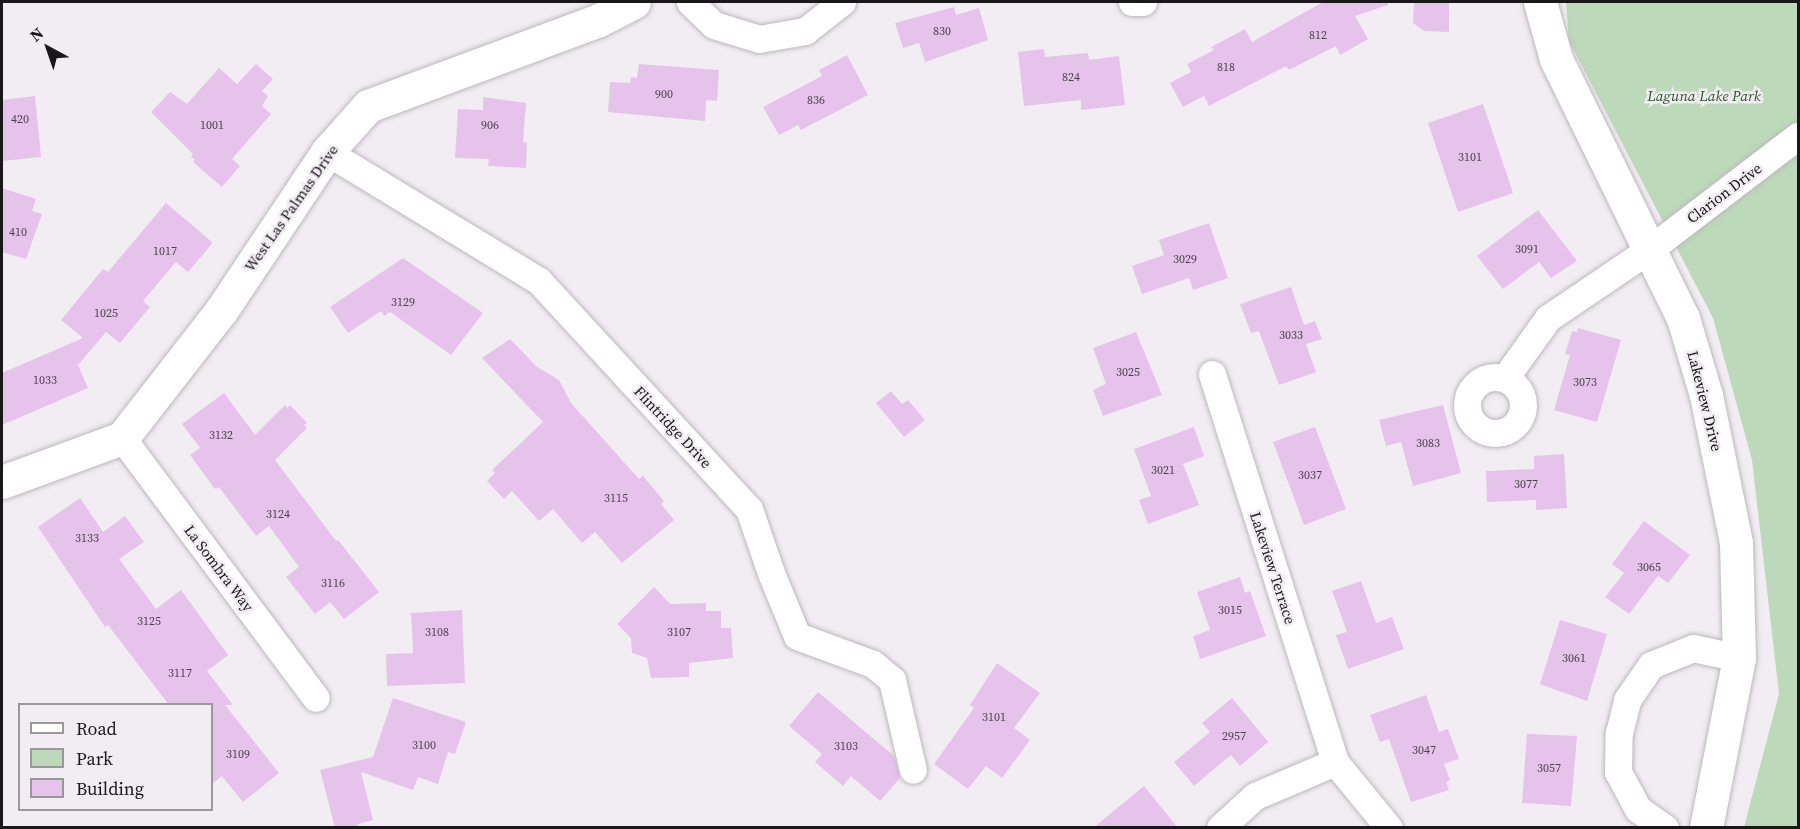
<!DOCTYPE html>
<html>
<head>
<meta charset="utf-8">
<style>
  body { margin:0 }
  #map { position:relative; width:1800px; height:829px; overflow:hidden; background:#f2edf2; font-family:"Source Serif 4",serif }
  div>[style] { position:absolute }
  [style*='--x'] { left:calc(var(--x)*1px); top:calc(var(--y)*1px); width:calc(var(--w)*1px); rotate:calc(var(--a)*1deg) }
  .green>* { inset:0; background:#bcdaba }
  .building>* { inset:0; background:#e6c3eb }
  .roads { filter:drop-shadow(0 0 2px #bcb8bd) drop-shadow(0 0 2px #bcb8bd) }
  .minor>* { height:27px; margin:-13.5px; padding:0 13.5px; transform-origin:13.5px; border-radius:13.5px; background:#fff }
  .minor>.ring { margin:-13.5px; padding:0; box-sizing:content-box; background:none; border:27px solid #fff; border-radius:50% }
  .tertiary>* { height:33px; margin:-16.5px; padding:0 16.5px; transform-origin:16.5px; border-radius:16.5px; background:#fff }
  span { translate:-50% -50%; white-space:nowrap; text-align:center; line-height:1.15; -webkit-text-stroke:5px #f2edf2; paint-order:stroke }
  .number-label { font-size:12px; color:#4c424e }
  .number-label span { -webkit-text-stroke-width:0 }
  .park-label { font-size:15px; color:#285a27; font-style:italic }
  .street-label { font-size:15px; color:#191719 }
  .frame { position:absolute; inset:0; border:3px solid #191719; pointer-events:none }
  .legend { position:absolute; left:18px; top:703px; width:195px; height:108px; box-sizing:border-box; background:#f2edf2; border:2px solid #9b979b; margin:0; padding:8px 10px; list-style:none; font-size:18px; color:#191719 }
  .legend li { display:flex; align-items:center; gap:12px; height:30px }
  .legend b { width:30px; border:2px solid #9b979b }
  .north { position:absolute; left:18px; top:18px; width:60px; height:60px; -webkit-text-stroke:4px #f2edf2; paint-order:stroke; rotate:320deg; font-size:16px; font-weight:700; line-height:24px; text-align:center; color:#191719 }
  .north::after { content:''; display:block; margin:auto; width:21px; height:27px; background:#191719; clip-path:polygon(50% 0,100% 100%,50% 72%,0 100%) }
</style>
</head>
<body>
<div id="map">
  <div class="green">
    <div style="clip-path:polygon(1566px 2px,1798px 2px,1798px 827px,1744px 827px,1779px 694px,1752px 460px,1713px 318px,1569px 41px)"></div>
  </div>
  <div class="building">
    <div style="clip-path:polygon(1323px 2px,1388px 2px,1388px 5px,1355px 16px,1368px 39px,1340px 55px,1336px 46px,1289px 70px,1286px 66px,1209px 106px,1204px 96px,1183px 107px,1170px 83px,1191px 72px,1187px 64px,1214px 50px,1211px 47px,1245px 29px,1252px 42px)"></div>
    <div style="clip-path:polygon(1414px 2px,1449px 2px,1449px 32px,1424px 31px,1413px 23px)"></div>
    <div style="clip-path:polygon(954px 7px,956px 15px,979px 8px,988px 40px,925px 62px,919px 43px,903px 48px,895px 23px)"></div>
    <div style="clip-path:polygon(1044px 49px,1045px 57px,1088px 53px,1089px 60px,1119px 56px,1125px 105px,1081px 110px,1081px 100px,1024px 106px,1018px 52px)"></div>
    <div style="clip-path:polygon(847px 55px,868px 95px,801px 130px,798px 125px,779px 135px,763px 107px,822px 76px,819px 70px)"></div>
    <div style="clip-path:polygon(256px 64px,273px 79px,262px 91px,268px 96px,262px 106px,271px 114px,232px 159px,240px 166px,222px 187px,193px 162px,195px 160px,191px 156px,193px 154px,151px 112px,170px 92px,187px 104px,219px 68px,237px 84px)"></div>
    <div style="clip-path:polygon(639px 64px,719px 70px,717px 101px,706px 100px,705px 121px,608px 112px,610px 82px,630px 83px,631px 77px,637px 78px)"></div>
    <div style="clip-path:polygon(35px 96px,41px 157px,2px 161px,2px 100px)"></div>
    <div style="clip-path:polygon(483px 97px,526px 103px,523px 142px,527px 143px,526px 168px,488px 166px,489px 159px,455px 158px,458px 109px,483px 110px)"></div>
    <div style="clip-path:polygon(1483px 104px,1513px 193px,1458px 212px,1428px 123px)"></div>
    <div style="clip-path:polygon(2px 188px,36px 199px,32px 211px,42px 214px,26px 259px,2px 252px)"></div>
    <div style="clip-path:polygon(166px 203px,212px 242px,211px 245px,188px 272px,176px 262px,143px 301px,150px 307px,120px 343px,106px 332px,78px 365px,88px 388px,2px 425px,2px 373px,83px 338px,61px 320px,103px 269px,108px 272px)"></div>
    <div style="clip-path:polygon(1538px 210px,1577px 261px,1551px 278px,1539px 262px,1503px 289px,1477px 256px)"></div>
    <div style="clip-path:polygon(1209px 223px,1228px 278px,1193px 290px,1189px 278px,1142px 294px,1132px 266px,1164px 255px,1159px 240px)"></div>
    <div style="clip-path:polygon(403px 258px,483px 313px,451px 355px,390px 312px,384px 316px,381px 311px,348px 333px,330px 307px)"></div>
    <div style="clip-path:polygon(1291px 287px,1304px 325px,1315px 321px,1322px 339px,1306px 344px,1316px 372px,1279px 385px,1259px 331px,1251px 333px,1240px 304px)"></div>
    <div style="clip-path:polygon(1578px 328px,1621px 340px,1597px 422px,1554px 410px,1570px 355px,1565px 354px,1572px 331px,1577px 332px)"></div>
    <div style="clip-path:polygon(1136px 332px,1162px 395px,1103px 416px,1093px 390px,1106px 384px,1093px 348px)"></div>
    <div style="clip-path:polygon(510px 339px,537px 367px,559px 380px,571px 403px,639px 479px,643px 476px,664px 501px,661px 504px,674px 520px,622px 563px,595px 532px,582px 543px,553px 509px,539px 521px,512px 491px,504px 499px,487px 481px,495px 473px,492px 470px,543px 422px,482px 358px)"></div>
    <div style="clip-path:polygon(891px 391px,902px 404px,908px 400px,925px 420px,904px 437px,876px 403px)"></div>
    <div style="clip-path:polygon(224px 393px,255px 435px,285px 405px,287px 408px,290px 405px,307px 423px,304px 425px,307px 428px,275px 460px,336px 541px,338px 540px,379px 592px,344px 619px,330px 602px,315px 614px,286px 577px,299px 567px,269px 526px,256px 536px,219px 487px,215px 489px,190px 455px,200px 448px,182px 424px)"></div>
    <div style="clip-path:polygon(1443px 405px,1461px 473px,1413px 486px,1401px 442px,1386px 446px,1379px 420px)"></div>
    <div style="clip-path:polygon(1194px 427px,1204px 456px,1183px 464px,1199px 505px,1148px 524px,1139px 500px,1151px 496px,1134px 449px)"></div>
    <div style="clip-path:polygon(1315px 427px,1346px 509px,1304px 525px,1273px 442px)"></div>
    <div style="clip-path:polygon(1564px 454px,1567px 508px,1536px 510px,1536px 500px,1487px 502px,1486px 471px,1534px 469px,1534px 456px)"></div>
    <div style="clip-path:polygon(80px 498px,103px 532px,125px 516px,144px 542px,119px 559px,156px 609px,181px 590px,228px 655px,207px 671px,233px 705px,225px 705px,279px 773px,243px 802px,222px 776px,212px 784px,212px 705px,169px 705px,108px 625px,105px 627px,38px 527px)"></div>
    <div style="clip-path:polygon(1644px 521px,1690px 555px,1668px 583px,1658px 576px,1629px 614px,1605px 597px,1624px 573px,1612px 564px)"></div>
    <div style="clip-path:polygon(1240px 577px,1245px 593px,1250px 591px,1266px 636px,1200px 659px,1193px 636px,1210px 630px,1197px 592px)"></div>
    <div style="clip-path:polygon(1361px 581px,1376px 623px,1392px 617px,1404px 649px,1348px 669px,1336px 635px,1347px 632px,1332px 591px)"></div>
    <div style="clip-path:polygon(654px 587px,670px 604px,706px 603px,706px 611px,721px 611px,721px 628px,731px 628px,733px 658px,689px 663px,689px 677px,651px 678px,647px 658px,632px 653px,631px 638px,617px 624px)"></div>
    <div style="clip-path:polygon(462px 610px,465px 683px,387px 686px,386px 654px,413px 653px,411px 613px)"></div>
    <div style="clip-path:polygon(1560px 620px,1607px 634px,1587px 701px,1540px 684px)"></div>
    <div style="clip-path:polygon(997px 663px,1040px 693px,1014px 728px,1030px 740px,1002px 778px,986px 766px,968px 789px,934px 764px,974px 708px,970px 705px)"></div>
    <div style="clip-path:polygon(818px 692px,894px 756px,900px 778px,880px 801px,851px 776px,843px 786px,815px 762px,822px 754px,789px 726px)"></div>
    <div style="clip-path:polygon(1426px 695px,1439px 732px,1448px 729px,1459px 759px,1444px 764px,1450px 780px,1446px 782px,1449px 790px,1411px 802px,1389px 739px,1380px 742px,1370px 715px)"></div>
    <div style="clip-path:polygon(393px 698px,466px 722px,455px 754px,448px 752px,438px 784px,418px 777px,413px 790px,361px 772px,373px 820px,358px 824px,358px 828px,335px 828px,320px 770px,373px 757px)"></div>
    <div style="clip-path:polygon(1232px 698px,1268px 742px,1240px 766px,1231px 755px,1194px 786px,1174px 762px,1210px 732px,1202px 723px)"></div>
    <div style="clip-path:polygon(1527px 734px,1577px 736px,1571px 806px,1522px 803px)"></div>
    <div style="clip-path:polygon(1144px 786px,1178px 828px,1093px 828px)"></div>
  </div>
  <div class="roads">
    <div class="minor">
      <div style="--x:690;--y:2;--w:33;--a:44"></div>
      <div style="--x:714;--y:25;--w:47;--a:17.3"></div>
      <div style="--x:759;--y:39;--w:47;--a:-9.9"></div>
      <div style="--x:805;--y:31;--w:47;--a:-38.1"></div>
      <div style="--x:1132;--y:2;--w:11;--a:0"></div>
      <div style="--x:327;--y:152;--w:248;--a:31.3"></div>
      <div style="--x:539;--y:281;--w:310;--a:47.4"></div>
      <div style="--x:749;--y:509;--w:68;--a:71"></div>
      <div style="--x:771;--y:573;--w:68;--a:67.6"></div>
      <div style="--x:797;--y:636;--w:81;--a:20.2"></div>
      <div style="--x:873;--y:664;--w:25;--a:40"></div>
      <div style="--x:892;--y:680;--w:92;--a:76.9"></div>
      <div style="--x:1212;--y:374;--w:407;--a:72.4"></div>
      <div style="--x:1335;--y:762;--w:85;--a:50.7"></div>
      <div class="ring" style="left:1467px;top:377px;width:29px;height:29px"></div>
      <div style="--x:1505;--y:378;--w:74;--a:-54.4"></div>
      <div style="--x:1548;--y:318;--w:123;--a:-34.1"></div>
      <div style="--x:1650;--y:249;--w:186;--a:-37.4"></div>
      <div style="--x:122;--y:438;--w:324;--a:53.3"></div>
      <div style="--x:1220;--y:828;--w:47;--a:-42.4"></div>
      <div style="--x:1255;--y:796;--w:87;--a:-23"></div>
      <div style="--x:1665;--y:828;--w:33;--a:-145"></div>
      <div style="--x:1638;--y:809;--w:42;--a:-118.4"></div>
      <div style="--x:1618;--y:772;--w:39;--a:-89"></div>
      <div style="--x:1619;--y:733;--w:34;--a:-76"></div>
      <div style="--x:1627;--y:700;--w:42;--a:-55.6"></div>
      <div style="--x:1651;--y:665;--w:45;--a:-22"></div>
      <div style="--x:1693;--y:648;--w:47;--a:12.3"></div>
    </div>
    <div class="tertiary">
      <div style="--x:1540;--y:2;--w:59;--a:74.3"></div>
      <div style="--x:1556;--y:59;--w:288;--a:63.9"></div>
      <div style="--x:1683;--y:318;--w:80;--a:73.4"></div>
      <div style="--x:1706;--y:395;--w:151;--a:78.5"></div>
      <div style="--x:1736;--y:543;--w:115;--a:88.5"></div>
      <div style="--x:1739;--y:658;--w:173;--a:101"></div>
      <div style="--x:2;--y:482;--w:128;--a:-20.1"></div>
      <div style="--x:122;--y:438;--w:161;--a:-52.1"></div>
      <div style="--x:221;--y:311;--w:191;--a:-56.3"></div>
      <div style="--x:327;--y:152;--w:62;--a:-48.3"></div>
      <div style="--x:368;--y:106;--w:246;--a:-20.4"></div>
      <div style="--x:599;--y:20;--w:39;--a:-27"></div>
    </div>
  </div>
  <div class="number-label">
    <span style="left:942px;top:32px">830</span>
    <span style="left:1318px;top:36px">812</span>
    <span style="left:1226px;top:68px">818</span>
    <span style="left:1071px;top:78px">824</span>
    <span style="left:664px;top:95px">900</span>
    <span style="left:816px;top:101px">836</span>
    <span style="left:20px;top:120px">420</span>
    <span style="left:212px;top:126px">1001</span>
    <span style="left:490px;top:126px">906</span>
    <span style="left:1470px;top:158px">3101</span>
    <span style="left:18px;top:233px">410</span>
    <span style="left:1527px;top:250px">3091</span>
    <span style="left:165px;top:252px">1017</span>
    <span style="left:1185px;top:260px">3029</span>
    <span style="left:403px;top:303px">3129</span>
    <span style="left:106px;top:314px">1025</span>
    <span style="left:1291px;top:336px">3033</span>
    <span style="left:1128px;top:373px">3025</span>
    <span style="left:45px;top:381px">1033</span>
    <span style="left:1585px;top:383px">3073</span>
    <span style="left:221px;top:436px">3132</span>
    <span style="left:1428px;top:444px">3083</span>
    <span style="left:1163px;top:471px">3021</span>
    <span style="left:1310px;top:476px">3037</span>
    <span style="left:1526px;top:485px">3077</span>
    <span style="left:616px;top:499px">3115</span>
    <span style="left:278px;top:515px">3124</span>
    <span style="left:87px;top:539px">3133</span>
    <span style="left:1649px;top:568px">3065</span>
    <span style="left:333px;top:584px">3116</span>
    <span style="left:1230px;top:611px">3015</span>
    <span style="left:149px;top:622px">3125</span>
    <span style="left:437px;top:633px">3108</span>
    <span style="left:679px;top:633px">3107</span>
    <span style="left:1574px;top:659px">3061</span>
    <span style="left:180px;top:674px">3117</span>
    <span style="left:994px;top:718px">3101</span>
    <span style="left:1234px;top:737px">2957</span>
    <span style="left:424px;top:746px">3100</span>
    <span style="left:846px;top:747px">3103</span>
    <span style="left:1424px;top:751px">3047</span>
    <span style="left:238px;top:755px">3109</span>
    <span style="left:1549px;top:769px">3057</span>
  </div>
  <div class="park-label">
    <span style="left:1704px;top:96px">Laguna Lake Park</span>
  </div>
  <div class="street-label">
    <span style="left:1724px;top:193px;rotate:-37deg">Clarion Drive</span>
    <span style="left:291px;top:208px;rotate:-55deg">West Las Palmas Drive</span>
    <span style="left:1705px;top:401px;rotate:76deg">Lakeview Drive</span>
    <span style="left:673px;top:427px;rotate:47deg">Flintridge Drive</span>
    <span style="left:219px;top:568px;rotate:53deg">La Sombra Way</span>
    <span style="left:1273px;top:568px;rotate:72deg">Lakeview Terrace</span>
  </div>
  <div class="frame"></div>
  <ul class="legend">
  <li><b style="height:8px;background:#fff"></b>Road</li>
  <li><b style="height:16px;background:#bcdaba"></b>Park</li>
  <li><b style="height:16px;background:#e6c3eb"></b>Building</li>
  </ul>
  <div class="north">N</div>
</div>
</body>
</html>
